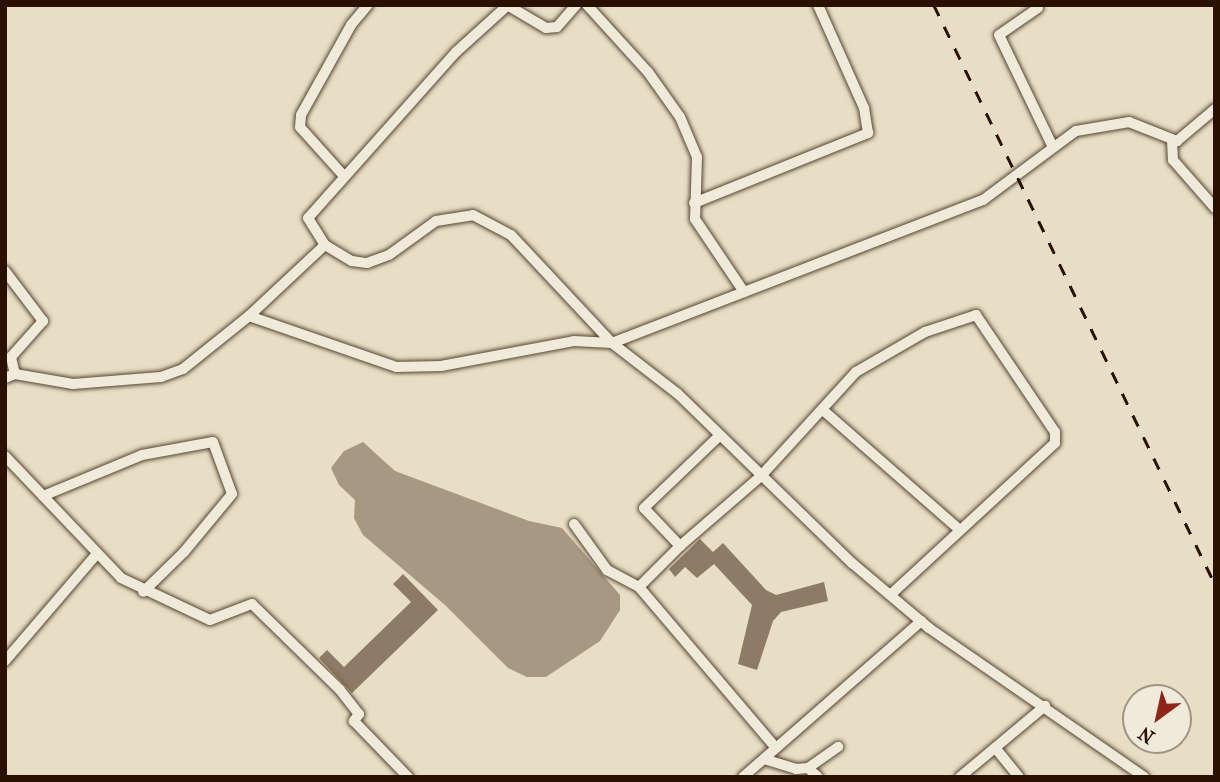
<!DOCTYPE html>
<html>
<head>
<meta charset="utf-8">
<style>
  body { margin:0 }
  #map { position:relative; width:1220px; height:782px; overflow:hidden; background:#e7dec5; font-family:"IM FELL French Canon",serif }
  div>[style] { position:absolute }
  [style*='--x'] { left:calc(var(--x)*1px); top:calc(var(--y)*1px); width:calc(var(--w)*1px); rotate:calc(var(--a)*1deg) }
  .water>* { inset:0; background:#a69882 }
  .building>* { inset:0; background:#8c7b66 }
  .roads { filter:drop-shadow(0 0 2px #584431) drop-shadow(0 0 2px #584431) }
  .minor>* { height:10px; margin:-5px; padding:0 5px; transform-origin:5px; border-radius:5px; background:#efead9 }
  .rail>* { height:2.5px; margin-top:-1.25px; transform-origin:0; background:repeating-linear-gradient(90deg,#291000 0 12px,transparent 0 24px) }
  span { translate:-50% -50%; white-space:nowrap; text-align:center; line-height:1.15; -webkit-text-stroke:6px #efead9; paint-order:stroke }
  .frame { position:absolute; inset:0; border:7px solid #291000; pointer-events:none }
  .north { position:absolute; left:1122px; top:684px; width:70px; height:70px; box-sizing:border-box; background:#efead9; border:2px solid #a09382; border-radius:50%; rotate:213deg; font-size:19px; font-weight:700; line-height:28px; text-align:center; color:#291000 }
  .north::after { content:''; display:block; margin:auto; width:24px; height:32px; background:#8f2418; clip-path:polygon(50% 0,100% 100%,50% 72%,0 100%) }
</style>
</head>
<body>
<div id="map">
  <div class="water">
    <div style="clip-path:polygon(363px 442px,395px 471px,529px 521px,562px 528px,620px 595px,620px 610px,600px 641px,546px 677px,527px 677px,508px 668px,445px 605px,363px 535px,354px 518px,355px 500px,339px 485px,331px 468px,344px 451px)"></div>
  </div>
  <div class="building">
    <div style="clip-path:polygon(700px 539px,713px 552px,723px 543px,766px 590px,776px 595px,824px 582px,828px 601px,781px 612px,773px 621px,757px 670px,738px 664px,752px 605px,714px 564px,697px 578px,685px 567px,675px 577px,669px 569px)"></div>
    <div style="clip-path:polygon(403px 574px,438px 610px,352px 693px,319px 658px,327px 650px,344px 667px,411px 602px,393px 584px)"></div>
  </div>
  <div class="roads">
    <div class="minor">
      <div style="--x:507;--y:5;--w:45;--a:30.5"></div>
      <div style="--x:546;--y:28;--w:11;--a:-5"></div>
      <div style="--x:557;--y:27;--w:29;--a:-49"></div>
      <div style="--x:508;--y:5;--w:70;--a:137.9"></div>
      <div style="--x:456;--y:52;--w:222;--a:131.7"></div>
      <div style="--x:308;--y:218;--w:32;--a:58"></div>
      <div style="--x:325;--y:245;--w:31;--a:31"></div>
      <div style="--x:352;--y:261;--w:15;--a:8"></div>
      <div style="--x:367;--y:263;--w:23;--a:-20"></div>
      <div style="--x:389;--y:255;--w:58;--a:-35.9"></div>
      <div style="--x:436;--y:221;--w:37;--a:-9"></div>
      <div style="--x:473;--y:215;--w:43;--a:27.8"></div>
      <div style="--x:511;--y:235;--w:148;--a:46.9"></div>
      <div style="--x:612;--y:343;--w:398;--a:-21.1"></div>
      <div style="--x:983;--y:200;--w:116;--a:-36.6"></div>
      <div style="--x:1076;--y:131;--w:54;--a:-9.6"></div>
      <div style="--x:1129;--y:122;--w:52;--a:21.6"></div>
      <div style="--x:1177;--y:141;--w:50;--a:-40.1"></div>
      <div style="--x:587;--y:5;--w:91;--a:47.7"></div>
      <div style="--x:648;--y:72;--w:55;--a:54.6"></div>
      <div style="--x:680;--y:117;--w:43;--a:67"></div>
      <div style="--x:697;--y:157;--w:62;--a:91.8"></div>
      <div style="--x:695;--y:219;--w:88;--a:56.1"></div>
      <div style="--x:1038;--y:8;--w:47;--a:145.3"></div>
      <div style="--x:999;--y:35;--w:124;--a:64.3"></div>
      <div style="--x:1172;--y:141;--w:19;--a:87"></div>
      <div style="--x:1173;--y:160;--w:64;--a:48.8"></div>
      <div style="--x:343;--y:175;--w:64;--a:-131.9"></div>
      <div style="--x:300;--y:127;--w:12;--a:-85"></div>
      <div style="--x:301;--y:115;--w:103;--a:-60.9"></div>
      <div style="--x:351;--y:25;--w:26;--a:-50"></div>
      <div style="--x:694;--y:203;--w:188;--a:-21.9"></div>
      <div style="--x:868;--y:133;--w:25;--a:-99"></div>
      <div style="--x:864;--y:108;--w:113;--a:-114.1"></div>
      <div style="--x:5;--y:271;--w:63;--a:52.8"></div>
      <div style="--x:43;--y:321;--w:48;--a:131.6"></div>
      <div style="--x:11;--y:357;--w:17;--a:77"></div>
      <div style="--x:249;--y:316;--w:104;--a:-43.1"></div>
      <div style="--x:5;--y:378;--w:11;--a:-22"></div>
      <div style="--x:15;--y:374;--w:59;--a:9.8"></div>
      <div style="--x:73;--y:384;--w:88;--a:-4.5"></div>
      <div style="--x:161;--y:377;--w:23;--a:-20"></div>
      <div style="--x:183;--y:369;--w:85;--a:-38.8"></div>
      <div style="--x:249;--y:316;--w:156;--a:19.1"></div>
      <div style="--x:396;--y:367;--w:45;--a:-1.3"></div>
      <div style="--x:441;--y:366;--w:135;--a:-10.6"></div>
      <div style="--x:574;--y:341;--w:38;--a:3"></div>
      <div style="--x:612;--y:343;--w:83;--a:37.7"></div>
      <div style="--x:678;--y:394;--w:243;--a:44.2"></div>
      <div style="--x:852;--y:563;--w:101;--a:40.2"></div>
      <div style="--x:929;--y:628;--w:262;--a:34.7"></div>
      <div style="--x:824;--y:411;--w:179;--a:41.2"></div>
      <div style="--x:5;--y:456;--w:168;--a:46.4"></div>
      <div style="--x:121;--y:578;--w:98;--a:25.3"></div>
      <div style="--x:210;--y:620;--w:45;--a:-20.9"></div>
      <div style="--x:252;--y:604;--w:123;--a:44.3"></div>
      <div style="--x:340;--y:690;--w:31;--a:52"></div>
      <div style="--x:359;--y:714;--w:9;--a:126"></div>
      <div style="--x:354;--y:721;--w:78;--a:46"></div>
      <div style="--x:43;--y:496;--w:107;--a:-22.5"></div>
      <div style="--x:142;--y:455;--w:72;--a:-10.4"></div>
      <div style="--x:213;--y:442;--w:55;--a:69.9"></div>
      <div style="--x:232;--y:494;--w:75;--a:129.6"></div>
      <div style="--x:184;--y:552;--w:57;--a:135.7"></div>
      <div style="--x:574;--y:524;--w:57;--a:54.3"></div>
      <div style="--x:607;--y:570;--w:36;--a:28"></div>
      <div style="--x:639;--y:587;--w:211;--a:49.6"></div>
      <div style="--x:680;--y:546;--w:107;--a:-40.8"></div>
      <div style="--x:761;--y:476;--w:141;--a:-47.6"></div>
      <div style="--x:856;--y:372;--w:80;--a:-30.1"></div>
      <div style="--x:925;--y:332;--w:54;--a:-18.4"></div>
      <div style="--x:976;--y:315;--w:141;--a:56"></div>
      <div style="--x:1055;--y:432;--w:11;--a:90"></div>
      <div style="--x:1055;--y:443;--w:224;--a:137.3"></div>
      <div style="--x:639;--y:587;--w:58;--a:-45"></div>
      <div style="--x:680;--y:546;--w:52;--a:-133.5"></div>
      <div style="--x:644;--y:508;--w:105;--a:-43.8"></div>
      <div style="--x:5;--y:661;--w:140;--a:-49.4"></div>
      <div style="--x:997;--y:750;--w:35;--a:51"></div>
      <div style="--x:764;--y:759;--w:34;--a:17"></div>
      <div style="--x:796;--y:769;--w:12;--a:-5"></div>
      <div style="--x:808;--y:768;--w:13;--a:42"></div>
      <div style="--x:808;--y:768;--w:37;--a:-35"></div>
      <div style="--x:743;--y:777;--w:237;--a:-41.2"></div>
      <div style="--x:960;--y:777;--w:111;--a:-39.9"></div>
    </div>
  </div>
  <div class="rail">
    <div style="--x:934;--y:5;--w:644;--a:64.11"></div>
  </div>
  <div class="frame"></div>
  <div class="north">N</div>
</div>
</body>
</html>
